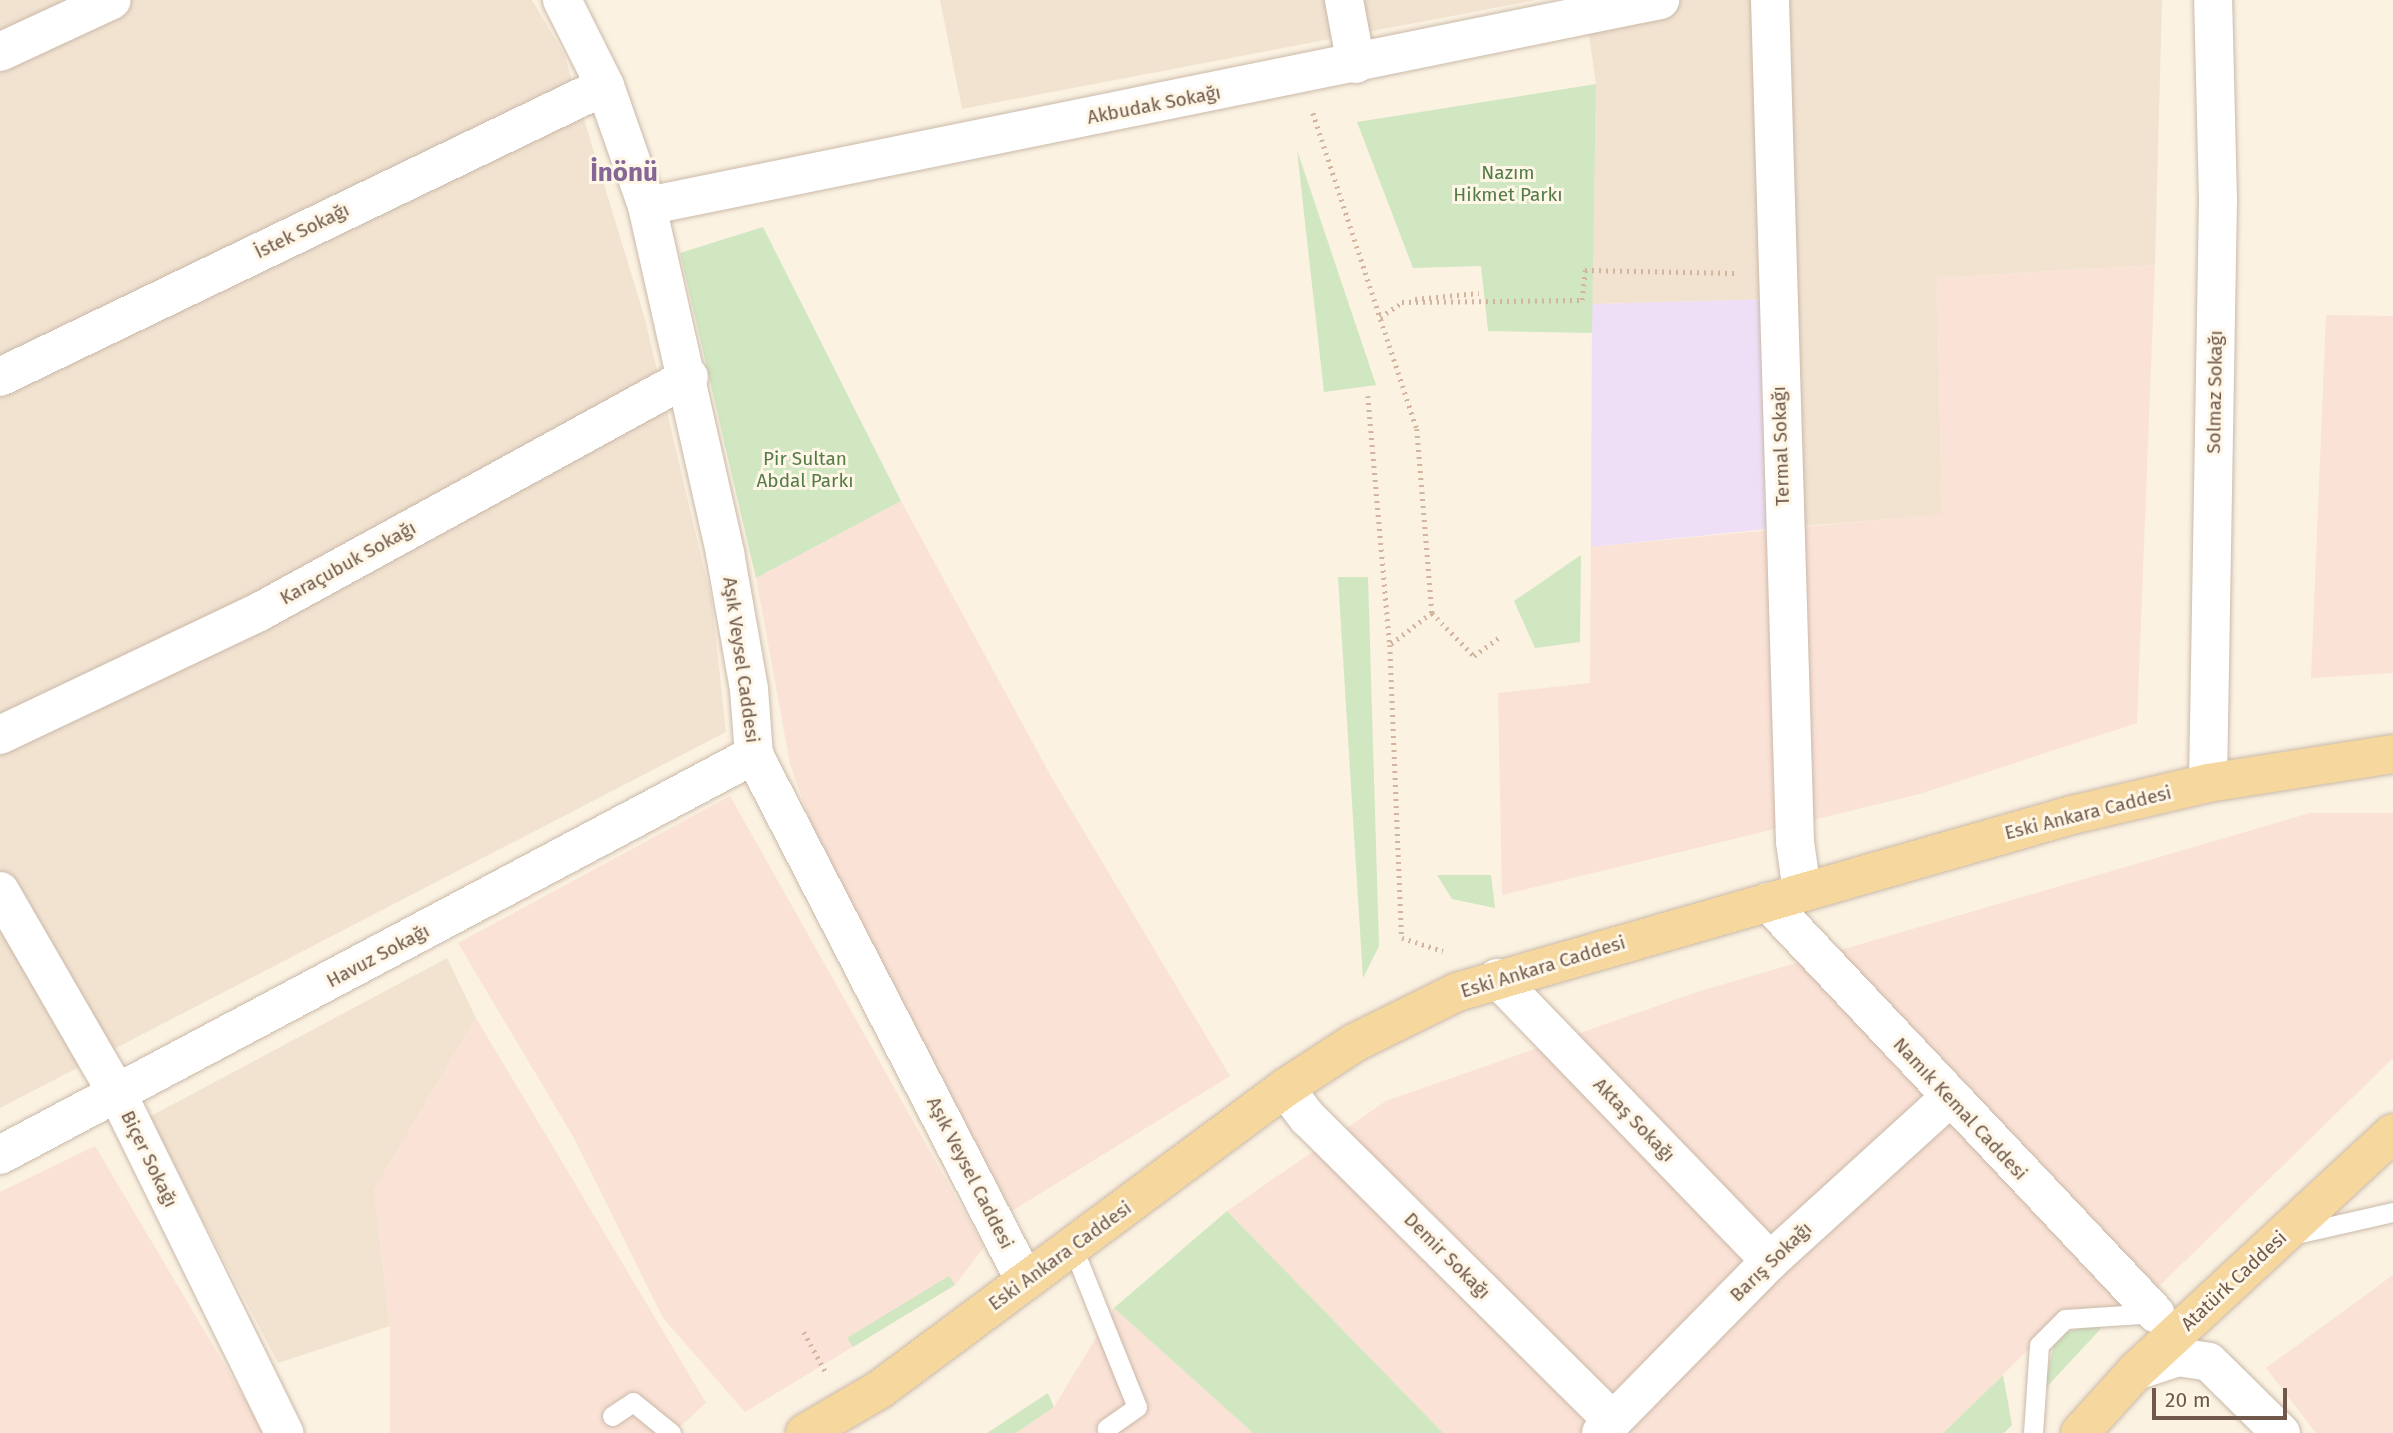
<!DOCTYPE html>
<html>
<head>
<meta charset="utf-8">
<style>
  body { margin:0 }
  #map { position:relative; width:2393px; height:1433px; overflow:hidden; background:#fbf2e2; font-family:"Fira Sans",sans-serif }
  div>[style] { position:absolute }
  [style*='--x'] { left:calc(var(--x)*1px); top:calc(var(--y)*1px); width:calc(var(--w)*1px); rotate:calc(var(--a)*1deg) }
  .residential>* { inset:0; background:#f2e3d1 }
  .commercial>* { inset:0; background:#fae2d6 }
  .education>* { inset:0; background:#eedff7 }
  .green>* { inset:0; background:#d0e7c1 }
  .path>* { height:4.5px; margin-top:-2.25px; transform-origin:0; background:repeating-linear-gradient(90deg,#d3b49f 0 2px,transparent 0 7px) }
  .roads { filter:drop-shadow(0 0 2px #cab9a9) drop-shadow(0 0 2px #cab9a9) }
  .lane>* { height:19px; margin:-9.5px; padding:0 9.5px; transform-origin:9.5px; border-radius:9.5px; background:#fff }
  .street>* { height:38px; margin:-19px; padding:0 19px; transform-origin:19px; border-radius:19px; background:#fff }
  .secondary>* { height:38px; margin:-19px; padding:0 19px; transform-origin:19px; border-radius:19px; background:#fff }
  .primary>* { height:38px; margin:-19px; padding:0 19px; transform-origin:19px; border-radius:19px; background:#f6d79d }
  span { translate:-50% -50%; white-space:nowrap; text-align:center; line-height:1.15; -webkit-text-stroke:6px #fef6e7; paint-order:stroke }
  .street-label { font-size:19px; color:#70594a }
  .park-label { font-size:19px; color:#547b45 }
  .district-label { font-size:26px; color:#856694; font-weight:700 }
  .scale { position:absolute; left:2152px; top:1388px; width:135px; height:32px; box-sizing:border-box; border:4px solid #70594a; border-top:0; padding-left:9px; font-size:21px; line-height:24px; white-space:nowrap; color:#70594a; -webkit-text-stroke:5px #fef6e7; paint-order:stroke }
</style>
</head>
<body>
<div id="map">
  <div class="residential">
    <div style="clip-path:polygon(0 0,532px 0,564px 54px,644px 315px,712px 602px,726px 732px,0 1108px)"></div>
    <div style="clip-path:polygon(940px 0,1536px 0,962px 109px)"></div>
    <div style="clip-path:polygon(1584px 0,2162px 0,2155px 265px,1937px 278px,1942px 515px,1767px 529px,1776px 299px,1592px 304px,1596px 84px)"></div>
    <div style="clip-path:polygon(447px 958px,476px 1018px,374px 1190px,390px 1326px,278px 1363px,149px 1117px)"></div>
  </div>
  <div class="commercial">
    <div style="clip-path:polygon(2155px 265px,2137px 723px,1920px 794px,1502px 895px,1498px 693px,1590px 683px,1591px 547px,1942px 514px,1937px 278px)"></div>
    <div style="clip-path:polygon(2326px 315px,2393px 316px,2393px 673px,2311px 678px)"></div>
    <div style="clip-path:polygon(901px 501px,1052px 778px,1230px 1076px,1012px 1211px,836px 894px,790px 764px,756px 578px)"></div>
    <div style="clip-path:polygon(730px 796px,984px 1247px,955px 1285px,745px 1412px,663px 1318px,574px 1138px,458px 943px)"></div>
    <div style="clip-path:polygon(2310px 813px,2393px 813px,2393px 1058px,2142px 1303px,2066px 1313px,1943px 1433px,1443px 1433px,1227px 1211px,1386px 1101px,1697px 992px)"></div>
    <div style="clip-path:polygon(476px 1018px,706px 1403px,673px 1433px,390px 1433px,390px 1326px,374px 1190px)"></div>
    <div style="clip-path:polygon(95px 1146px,265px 1433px,0 1433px,0 1192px)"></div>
    <div style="clip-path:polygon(2393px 1275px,2393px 1433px,2316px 1433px,2266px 1368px)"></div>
    <div style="clip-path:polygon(1114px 1308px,1253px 1433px,1016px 1433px,1054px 1407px)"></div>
  </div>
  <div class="education">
    <div style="clip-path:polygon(1776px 299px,1767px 529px,1591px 547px,1592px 304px)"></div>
  </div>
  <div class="green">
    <div style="clip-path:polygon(1596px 84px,1592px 333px,1488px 331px,1481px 266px,1413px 268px,1357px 122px)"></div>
    <div style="clip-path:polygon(1297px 150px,1376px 385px,1324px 392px)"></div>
    <div style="clip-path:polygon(763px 227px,901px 501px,756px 578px,680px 253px)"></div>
    <div style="clip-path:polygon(1581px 555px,1580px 642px,1535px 648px,1514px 601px)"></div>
    <div style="clip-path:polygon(1338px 577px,1368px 577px,1379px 946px,1363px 978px)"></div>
    <div style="clip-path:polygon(1437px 875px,1491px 875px,1495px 908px,1452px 899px)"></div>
    <div style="clip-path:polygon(1227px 1211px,1443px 1433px,1253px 1433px,1114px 1308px)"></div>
    <div style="clip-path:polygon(949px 1276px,955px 1285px,853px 1347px,847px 1338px)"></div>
    <div style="clip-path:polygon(2108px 1321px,2043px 1391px,2056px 1335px)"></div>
    <div style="clip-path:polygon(2003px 1375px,2012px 1425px,2004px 1433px,1943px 1433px)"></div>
    <div style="clip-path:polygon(1048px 1393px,1054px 1407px,1016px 1433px,987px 1433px)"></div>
  </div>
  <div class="path">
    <div style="--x:1313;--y:113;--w:333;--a:71.8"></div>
    <div style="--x:1417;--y:429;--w:185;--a:85.3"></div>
    <div style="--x:1432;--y:613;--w:53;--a:142.7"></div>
    <div style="--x:1415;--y:299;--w:64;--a:-5.4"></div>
    <div style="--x:1402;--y:302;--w:180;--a:-0.6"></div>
    <div style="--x:1582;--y:300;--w:30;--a:-84"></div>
    <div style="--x:1585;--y:270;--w:151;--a:1.1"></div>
    <div style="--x:1380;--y:317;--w:27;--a:-33"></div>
    <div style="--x:1368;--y:396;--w:250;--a:85"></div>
    <div style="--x:1390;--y:645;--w:293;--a:87.7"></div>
    <div style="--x:1402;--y:938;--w:43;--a:17.6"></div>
    <div style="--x:1432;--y:613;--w:60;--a:45.7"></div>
    <div style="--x:1474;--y:656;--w:30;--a:-37"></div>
    <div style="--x:804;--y:1332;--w:44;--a:61.7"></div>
  </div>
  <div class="roads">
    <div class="lane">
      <div style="--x:2292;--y:1235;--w:104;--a:-12.8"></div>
      <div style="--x:1073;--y:1248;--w:171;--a:68.1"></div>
      <div style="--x:1137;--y:1407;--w:37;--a:145"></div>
      <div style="--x:612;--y:1416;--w:25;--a:-34"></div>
      <div style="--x:633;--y:1402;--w:49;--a:39.2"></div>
      <div style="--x:2033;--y:1433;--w:88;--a:-86.1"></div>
      <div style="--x:2039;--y:1345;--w:37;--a:-45"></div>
      <div style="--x:2065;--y:1319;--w:91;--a:-3.8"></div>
    </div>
    <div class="street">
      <div style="--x:1344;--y:0;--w:65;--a:79.4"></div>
      <div style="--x:1770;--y:0;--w:842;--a:88.3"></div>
      <div style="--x:1795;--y:842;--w:49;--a:81.9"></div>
      <div style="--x:0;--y:52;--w:123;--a:-24.9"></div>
      <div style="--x:647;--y:206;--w:1034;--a:-11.49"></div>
      <div style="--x:0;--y:377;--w:671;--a:-25.69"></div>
      <div style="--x:0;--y:735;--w:287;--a:-25.4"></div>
      <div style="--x:259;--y:612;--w:490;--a:-28.7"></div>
      <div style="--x:2208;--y:783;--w:583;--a:-89.02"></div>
      <div style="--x:2218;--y:200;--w:200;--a:-91.4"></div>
      <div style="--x:0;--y:891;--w:236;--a:60"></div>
      <div style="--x:118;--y:1095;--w:377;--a:63.8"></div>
      <div style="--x:1768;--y:902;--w:565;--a:46.72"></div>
      <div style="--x:1497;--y:978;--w:393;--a:46"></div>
      <div style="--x:1285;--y:1088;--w:38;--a:53"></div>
      <div style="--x:1308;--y:1118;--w:429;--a:44.8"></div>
      <div style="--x:0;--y:1155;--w:854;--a:-27.95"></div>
      <div style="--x:1601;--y:1433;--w:241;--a:-45.5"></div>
      <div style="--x:1770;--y:1261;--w:242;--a:-42.3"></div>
    </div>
    <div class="secondary">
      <div style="--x:562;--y:0;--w:96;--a:63.4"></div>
      <div style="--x:605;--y:86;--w:127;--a:70.7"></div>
      <div style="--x:647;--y:206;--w:356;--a:77.3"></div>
      <div style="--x:725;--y:553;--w:138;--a:80"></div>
      <div style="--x:749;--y:689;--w:66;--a:85.7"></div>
      <div style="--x:754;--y:755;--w:592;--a:62.74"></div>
      <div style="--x:2136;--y:1371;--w:44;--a:-18.4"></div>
      <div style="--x:2178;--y:1357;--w:31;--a:9"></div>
      <div style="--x:2209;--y:1362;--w:101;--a:44.6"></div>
    </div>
    <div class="primary">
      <div style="--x:805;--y:1433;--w:86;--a:-30.2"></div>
      <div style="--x:879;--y:1390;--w:506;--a:-36.64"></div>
      <div style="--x:1285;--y:1088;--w:82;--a:-33.1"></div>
      <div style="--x:1354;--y:1043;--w:115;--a:-26.3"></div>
      <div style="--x:1457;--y:992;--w:640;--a:-16.06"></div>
      <div style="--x:2072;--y:815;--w:140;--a:-13.2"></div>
      <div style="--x:2208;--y:783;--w:187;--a:-8.9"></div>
      <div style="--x:2080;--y:1433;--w:84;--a:-47.9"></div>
      <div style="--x:2136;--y:1371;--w:350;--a:-42.8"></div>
    </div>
  </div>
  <div class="street-label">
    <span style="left:1154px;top:105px;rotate:-11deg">Akbudak Sokağı</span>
    <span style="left:302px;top:231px;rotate:-26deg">İstek Sokağı</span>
    <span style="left:2215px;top:392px;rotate:-89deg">Solmaz Sokağı</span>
    <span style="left:1781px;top:446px;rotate:-92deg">Termal Sokağı</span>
    <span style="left:348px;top:563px;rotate:-29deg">Karaçubuk Sokağı</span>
    <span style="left:741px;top:660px;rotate:82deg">Aşık Veysel Caddesi</span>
    <span style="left:2088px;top:813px;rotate:-14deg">Eski Ankara Caddesi</span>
    <span style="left:378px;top:956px;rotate:-28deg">Havuz Sokağı</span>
    <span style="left:1543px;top:967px;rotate:-17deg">Eski Ankara Caddesi</span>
    <span style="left:1960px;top:1109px;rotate:47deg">Namık Kemal Caddesi</span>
    <span style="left:1634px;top:1120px;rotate:46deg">Aktaş Sokağı</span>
    <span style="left:149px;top:1159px;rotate:64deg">Biçer Sokağı</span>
    <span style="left:970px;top:1173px;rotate:63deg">Aşık Veysel Caddesi</span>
    <span style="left:1060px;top:1256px;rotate:-36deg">Eski Ankara Caddesi</span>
    <span style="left:1447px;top:1256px;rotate:45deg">Demir Sokağı</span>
    <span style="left:1771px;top:1262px;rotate:-44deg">Barış Sokağı</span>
    <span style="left:2234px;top:1281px;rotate:-43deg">Atatürk Caddesi</span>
  </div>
  <div class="park-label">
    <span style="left:1508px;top:184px">Nazım<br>Hikmet Parkı</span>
    <span style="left:805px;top:470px">Pir Sultan<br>Abdal Parkı</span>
  </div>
  <div class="district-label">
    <span style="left:624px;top:173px">İnönü</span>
  </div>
  <div class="scale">20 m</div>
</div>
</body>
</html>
